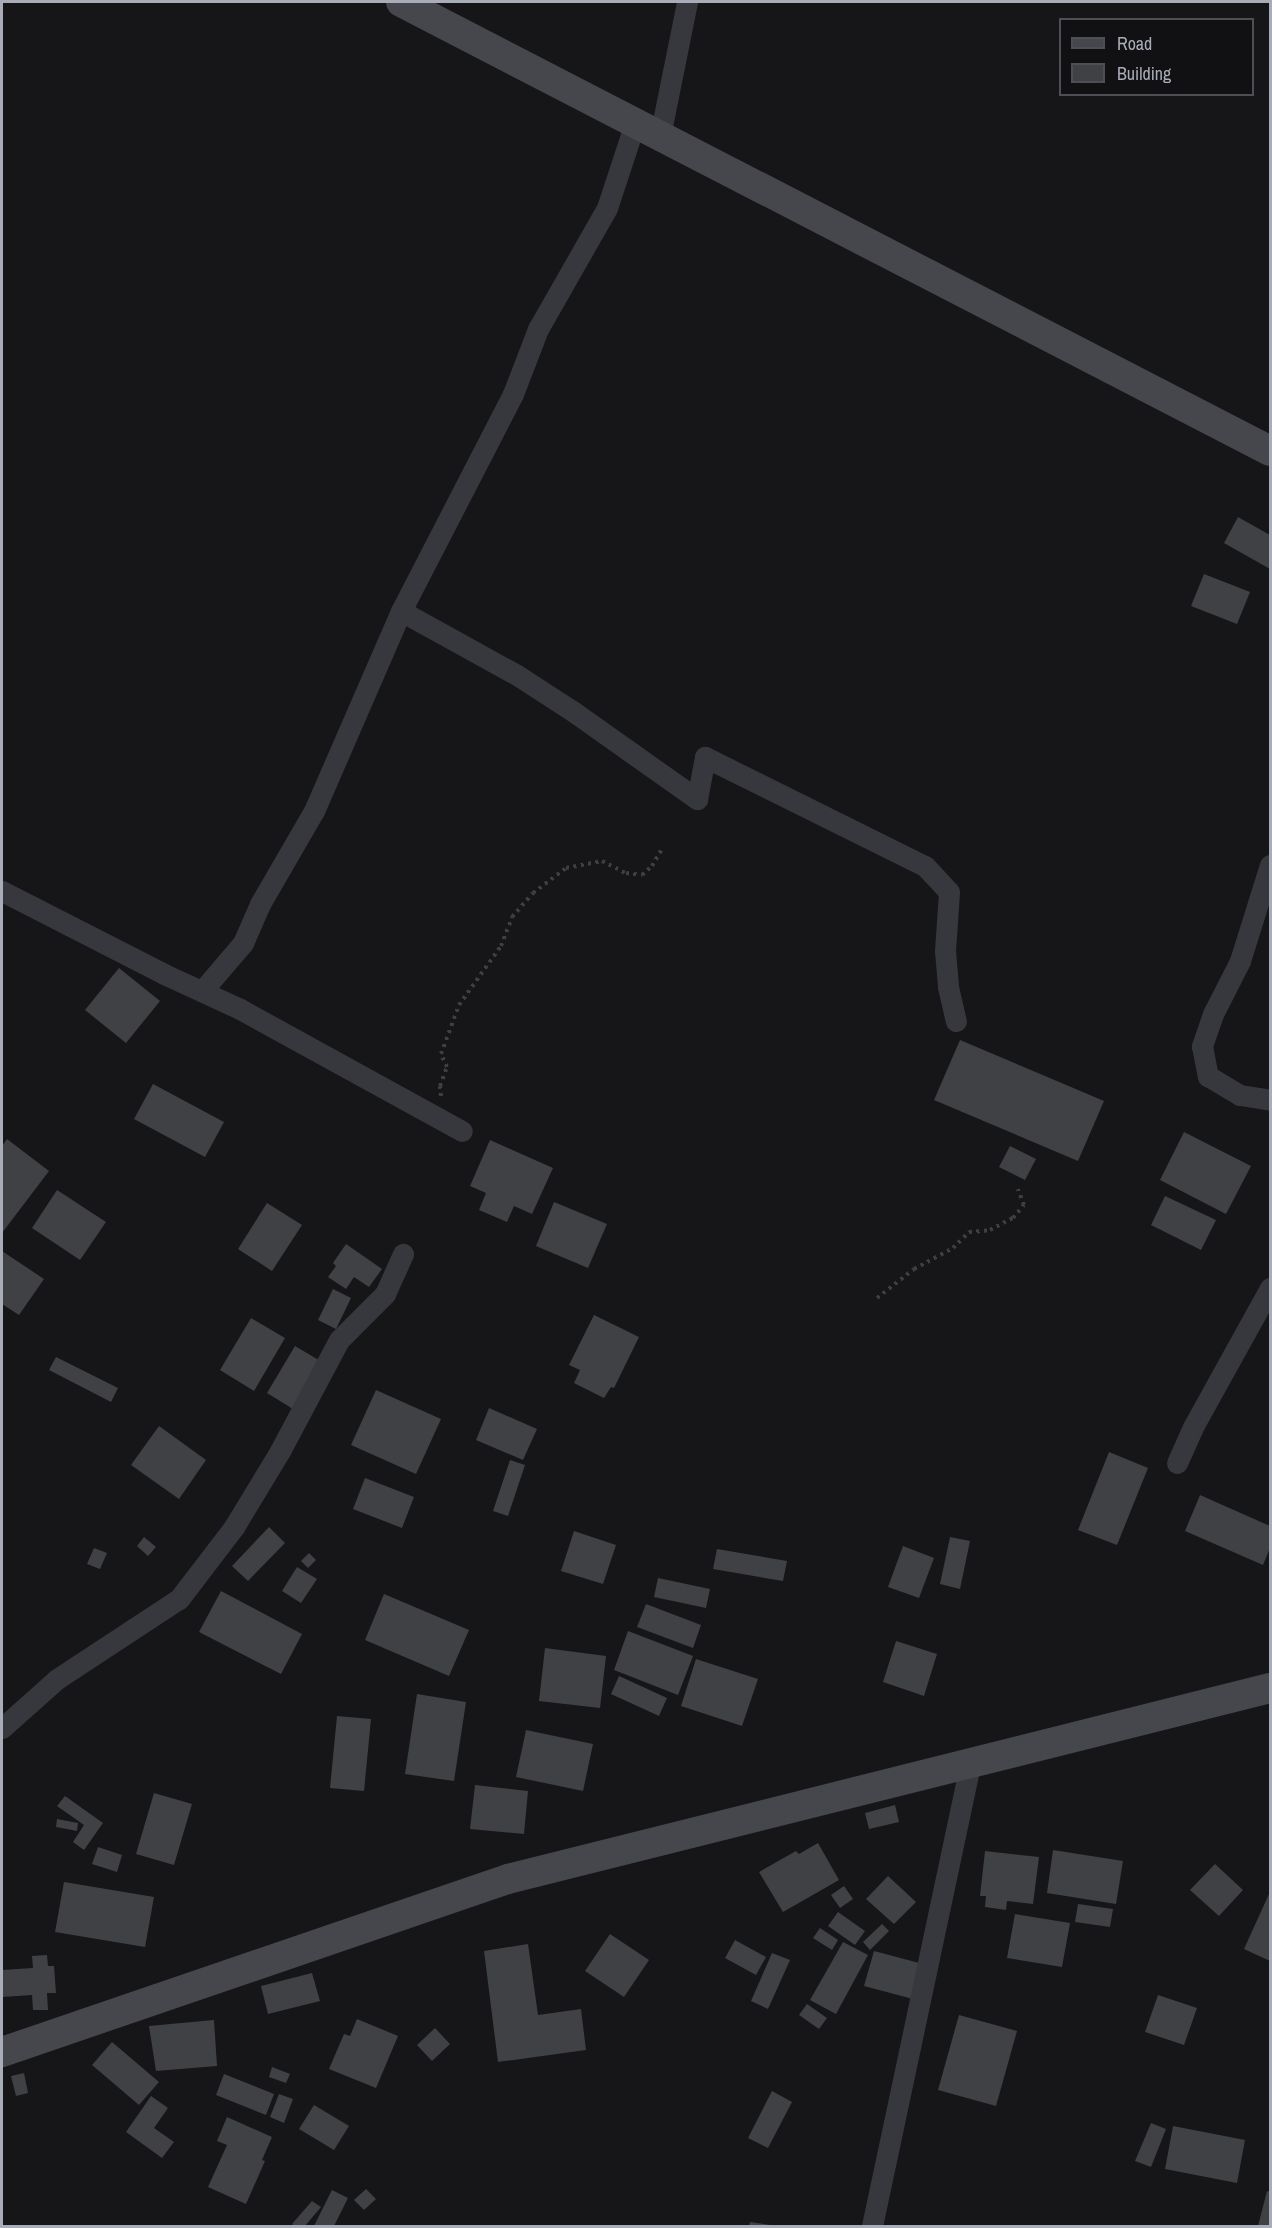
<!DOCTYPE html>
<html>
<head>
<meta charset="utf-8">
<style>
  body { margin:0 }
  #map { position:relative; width:1272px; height:2228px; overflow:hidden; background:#161618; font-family:"Archivo Narrow",sans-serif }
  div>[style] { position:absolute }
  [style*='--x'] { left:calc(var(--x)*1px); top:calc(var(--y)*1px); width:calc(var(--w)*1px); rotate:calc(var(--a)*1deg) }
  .building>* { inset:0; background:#404145 }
  .path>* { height:4px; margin-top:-2px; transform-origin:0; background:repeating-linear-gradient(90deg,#3d3f44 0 3px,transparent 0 7.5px) }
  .street>* { height:21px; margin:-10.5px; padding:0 10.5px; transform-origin:10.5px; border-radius:10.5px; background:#37383d }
  .secondary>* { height:30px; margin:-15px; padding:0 15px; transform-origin:15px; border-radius:15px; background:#45474d }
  span { translate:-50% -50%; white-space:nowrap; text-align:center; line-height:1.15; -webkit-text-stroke:6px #111113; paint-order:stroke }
  .frame { position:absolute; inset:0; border:3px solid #a8adb8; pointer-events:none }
  .legend { position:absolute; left:1059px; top:18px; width:195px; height:78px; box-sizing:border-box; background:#111113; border:2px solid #4d4f55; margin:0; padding:8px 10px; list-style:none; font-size:18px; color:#a8adb8 }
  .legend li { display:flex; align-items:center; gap:12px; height:30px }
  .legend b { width:30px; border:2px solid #4d4f55 }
</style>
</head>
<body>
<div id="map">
  <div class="building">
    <div style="clip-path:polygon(1238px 517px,1270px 535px,1270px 569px,1224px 543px)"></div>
    <div style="clip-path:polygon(1204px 574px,1250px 592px,1237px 624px,1191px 606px)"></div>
    <div style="clip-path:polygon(119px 968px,160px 1001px,126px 1043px,85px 1010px)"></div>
    <div style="clip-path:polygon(960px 1040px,1104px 1101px,1078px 1161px,934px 1100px)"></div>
    <div style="clip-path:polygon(153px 1084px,224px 1122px,205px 1157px,134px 1119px)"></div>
    <div style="clip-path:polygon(1184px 1132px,1251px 1166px,1226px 1214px,1160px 1180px)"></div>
    <div style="clip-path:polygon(7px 1139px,49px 1171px,2px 1233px,2px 1146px)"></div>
    <div style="clip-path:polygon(490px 1140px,553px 1168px,532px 1214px,514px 1206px,507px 1222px,479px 1210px,486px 1193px,470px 1186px)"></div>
    <div style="clip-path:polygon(1010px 1146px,1036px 1159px,1025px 1180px,999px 1167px)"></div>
    <div style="clip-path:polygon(57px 1190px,106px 1222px,80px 1260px,32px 1228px)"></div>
    <div style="clip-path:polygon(1165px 1196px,1216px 1220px,1201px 1250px,1151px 1225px)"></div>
    <div style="clip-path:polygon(554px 1202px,607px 1224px,588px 1268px,536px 1246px)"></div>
    <div style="clip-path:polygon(267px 1203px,302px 1225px,272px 1271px,238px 1249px)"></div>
    <div style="clip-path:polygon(346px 1244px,382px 1269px,369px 1287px,354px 1277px,346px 1289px,328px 1277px,336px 1266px,333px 1263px)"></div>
    <div style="clip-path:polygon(2px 1251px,44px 1279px,19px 1315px,2px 1304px)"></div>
    <div style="clip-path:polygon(333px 1289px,351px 1298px,336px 1329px,318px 1320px)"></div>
    <div style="clip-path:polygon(594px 1315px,639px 1337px,614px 1388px,611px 1387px,604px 1398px,574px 1383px,580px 1370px,569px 1365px)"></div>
    <div style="clip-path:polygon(251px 1318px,285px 1338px,254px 1391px,220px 1370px)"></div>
    <div style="clip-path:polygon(295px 1346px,322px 1362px,293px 1409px,267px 1393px)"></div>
    <div style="clip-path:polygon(56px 1357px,118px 1388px,111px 1402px,49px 1370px)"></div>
    <div style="clip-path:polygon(376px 1390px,441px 1419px,416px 1474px,351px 1445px)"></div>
    <div style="clip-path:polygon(489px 1408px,537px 1429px,523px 1460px,476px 1440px)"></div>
    <div style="clip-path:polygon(159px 1426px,206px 1460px,179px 1499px,131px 1465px)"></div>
    <div style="clip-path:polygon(1109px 1452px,1148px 1468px,1117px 1545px,1078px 1530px)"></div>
    <div style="clip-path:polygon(510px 1460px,525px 1465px,508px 1516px,493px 1511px)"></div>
    <div style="clip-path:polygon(365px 1478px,414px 1497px,402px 1528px,353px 1509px)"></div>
    <div style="clip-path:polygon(1200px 1495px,1270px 1526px,1270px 1548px,1263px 1565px,1185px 1531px)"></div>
    <div style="clip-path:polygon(269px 1527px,285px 1543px,248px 1581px,232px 1566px)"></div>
    <div style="clip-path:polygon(574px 1531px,616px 1545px,603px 1584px,561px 1571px)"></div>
    <div style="clip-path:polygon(144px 1537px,156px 1547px,148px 1556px,137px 1546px)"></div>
    <div style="clip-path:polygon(950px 1537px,970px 1541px,960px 1589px,940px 1584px)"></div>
    <div style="clip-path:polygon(903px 1546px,934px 1558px,919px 1598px,888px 1587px)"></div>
    <div style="clip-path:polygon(94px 1548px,107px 1553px,100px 1569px,87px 1564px)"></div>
    <div style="clip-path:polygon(717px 1549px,787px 1561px,783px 1581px,713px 1569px)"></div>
    <div style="clip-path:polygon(309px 1553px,316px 1560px,308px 1568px,301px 1561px)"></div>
    <div style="clip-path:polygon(297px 1567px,317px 1579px,301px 1603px,282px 1591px)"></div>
    <div style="clip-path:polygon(658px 1578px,710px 1589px,706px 1608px,654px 1597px)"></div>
    <div style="clip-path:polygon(221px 1591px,302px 1634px,281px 1674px,199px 1632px)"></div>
    <div style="clip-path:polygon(384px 1594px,469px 1630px,449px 1676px,365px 1640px)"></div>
    <div style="clip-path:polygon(646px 1604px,701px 1625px,693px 1648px,637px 1627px)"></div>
    <div style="clip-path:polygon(628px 1631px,693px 1656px,678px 1695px,614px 1670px)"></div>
    <div style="clip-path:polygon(896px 1641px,937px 1654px,924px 1696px,883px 1682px)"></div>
    <div style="clip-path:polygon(545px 1648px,606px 1656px,600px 1708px,539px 1701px)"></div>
    <div style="clip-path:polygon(696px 1659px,758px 1679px,742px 1726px,681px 1706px)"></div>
    <div style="clip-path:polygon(619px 1676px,667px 1698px,659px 1716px,611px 1694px)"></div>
    <div style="clip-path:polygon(417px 1694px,466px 1702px,454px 1781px,405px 1774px)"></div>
    <div style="clip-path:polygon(337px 1716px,371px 1719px,364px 1791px,330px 1788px)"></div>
    <div style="clip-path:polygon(526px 1730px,593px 1744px,583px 1791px,516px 1777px)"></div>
    <div style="clip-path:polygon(475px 1785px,528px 1791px,524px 1834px,470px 1829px)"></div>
    <div style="clip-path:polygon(154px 1793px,192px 1804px,174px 1865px,136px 1854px)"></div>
    <div style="clip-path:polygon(65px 1796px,103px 1823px,84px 1850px,73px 1842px,84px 1825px,57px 1806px)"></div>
    <div style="clip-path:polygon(895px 1805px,899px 1822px,869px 1829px,865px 1813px)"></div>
    <div style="clip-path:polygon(57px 1819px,78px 1823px,77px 1831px,56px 1827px)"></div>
    <div style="clip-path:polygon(818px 1843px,839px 1880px,783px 1912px,759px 1872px,796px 1851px,799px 1854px)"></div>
    <div style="clip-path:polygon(98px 1847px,122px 1855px,117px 1872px,92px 1864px)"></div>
    <div style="clip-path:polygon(1053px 1850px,1123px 1861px,1116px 1904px,1047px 1893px)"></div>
    <div style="clip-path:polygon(985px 1851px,1039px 1857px,1033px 1904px,1007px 1901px,1006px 1910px,985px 1907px,986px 1896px,980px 1896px)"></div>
    <div style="clip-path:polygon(1215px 1864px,1243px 1890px,1219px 1916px,1190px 1890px)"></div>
    <div style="clip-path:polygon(888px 1876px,916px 1902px,894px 1924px,866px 1899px)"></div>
    <div style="clip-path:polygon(64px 1882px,154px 1897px,145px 1947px,55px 1932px)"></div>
    <div style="clip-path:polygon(844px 1886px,853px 1899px,840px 1908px,831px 1895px)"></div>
    <div style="clip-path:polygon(1269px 1894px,1270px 1895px,1270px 1961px,1244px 1949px)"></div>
    <div style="clip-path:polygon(1078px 1904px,1113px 1909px,1110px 1927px,1075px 1922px)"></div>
    <div style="clip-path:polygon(838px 1912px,865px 1931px,855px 1945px,828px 1926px)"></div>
    <div style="clip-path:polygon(1015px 1914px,1070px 1923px,1062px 1967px,1007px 1958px)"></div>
    <div style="clip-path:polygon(882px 1924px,889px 1931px,870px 1950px,863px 1942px)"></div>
    <div style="clip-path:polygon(820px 1928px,838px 1940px,832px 1950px,813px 1938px)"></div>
    <div style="clip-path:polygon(610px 1934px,649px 1960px,624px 1997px,585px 1971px)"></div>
    <div style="clip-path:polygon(735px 1940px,766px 1957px,756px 1975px,725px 1958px)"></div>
    <div style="clip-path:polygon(843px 1942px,868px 1955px,836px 2014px,810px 2000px)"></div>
    <div style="clip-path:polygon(528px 1944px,538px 2015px,581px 2009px,586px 2050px,498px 2062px,484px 1951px)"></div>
    <div style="clip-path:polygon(874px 1951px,923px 1964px,913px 1999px,864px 1986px)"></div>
    <div style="clip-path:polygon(772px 1953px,790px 1960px,768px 2009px,751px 2001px)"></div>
    <div style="clip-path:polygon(47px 1955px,48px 1966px,54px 1966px,56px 1993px,47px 1993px,48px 2010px,33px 2010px,32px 1995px,2px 1997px,2px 1970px,33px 1968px,32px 1956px)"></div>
    <div style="clip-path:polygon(312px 1973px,320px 2001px,268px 2014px,261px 1986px)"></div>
    <div style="clip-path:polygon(1158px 1995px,1197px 2008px,1184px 2045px,1145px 2032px)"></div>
    <div style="clip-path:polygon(807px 2004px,827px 2018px,819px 2029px,799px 2015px)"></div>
    <div style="clip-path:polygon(959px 2015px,1017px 2031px,996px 2106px,938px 2090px)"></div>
    <div style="clip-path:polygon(357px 2019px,398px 2036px,376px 2088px,329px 2069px,344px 2034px,350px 2036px)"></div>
    <div style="clip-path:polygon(214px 2020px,217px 2066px,156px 2071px,149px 2026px)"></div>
    <div style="clip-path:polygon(435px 2028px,450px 2044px,432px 2061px,417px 2045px)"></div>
    <div style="clip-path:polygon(112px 2042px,159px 2082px,139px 2105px,92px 2065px)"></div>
    <div style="clip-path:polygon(272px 2067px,290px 2074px,286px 2083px,269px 2077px)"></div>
    <div style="clip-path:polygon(24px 2073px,28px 2093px,16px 2096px,11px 2076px)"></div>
    <div style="clip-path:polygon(224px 2074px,274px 2094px,266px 2115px,216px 2095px)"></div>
    <div style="clip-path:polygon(772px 2091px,792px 2102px,768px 2148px,748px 2138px)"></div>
    <div style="clip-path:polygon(279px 2094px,293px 2099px,284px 2123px,270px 2117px)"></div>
    <div style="clip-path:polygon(151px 2096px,168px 2108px,154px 2128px,174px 2142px,162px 2158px,126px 2132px)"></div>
    <div style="clip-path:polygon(314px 2105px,349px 2126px,334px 2150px,299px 2129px)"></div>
    <div style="clip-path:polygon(227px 2117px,272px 2137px,262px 2160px,265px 2161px,246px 2204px,208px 2187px,227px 2145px,217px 2141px)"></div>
    <div style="clip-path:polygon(1151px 2123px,1166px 2129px,1151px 2167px,1135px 2161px)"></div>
    <div style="clip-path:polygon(1173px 2126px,1245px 2140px,1237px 2183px,1165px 2169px)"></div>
    <div style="clip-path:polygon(366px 2189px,376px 2199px,364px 2210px,354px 2200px)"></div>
    <div style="clip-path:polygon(332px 2190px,348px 2198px,334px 2226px,314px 2226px)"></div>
    <div style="clip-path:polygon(1267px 2191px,1270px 2192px,1270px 2226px,1258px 2226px)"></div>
    <div style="clip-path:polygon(312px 2201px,321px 2207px,305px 2226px,295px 2226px,292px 2224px)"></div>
    <div style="clip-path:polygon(750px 2222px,770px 2225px,770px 2226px,749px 2226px)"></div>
  </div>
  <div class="path">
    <div style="--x:441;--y:1096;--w:10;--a:-96"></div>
    <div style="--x:440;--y:1086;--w:20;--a:-70"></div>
    <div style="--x:447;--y:1067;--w:14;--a:-115"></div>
    <div style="--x:441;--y:1054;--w:52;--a:-69.8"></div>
    <div style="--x:459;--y:1005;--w:72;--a:-54.6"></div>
    <div style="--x:501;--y:946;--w:31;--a:-69"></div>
    <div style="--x:512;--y:917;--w:32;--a:-49"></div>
    <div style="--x:533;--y:893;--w:41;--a:-37.1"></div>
    <div style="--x:566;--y:868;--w:37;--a:-11"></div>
    <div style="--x:602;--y:861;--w:27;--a:27"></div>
    <div style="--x:626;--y:873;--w:16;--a:7"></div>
    <div style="--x:642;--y:875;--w:13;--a:-42"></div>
    <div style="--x:652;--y:866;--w:20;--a:-60"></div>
    <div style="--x:877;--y:1298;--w:47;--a:-38.1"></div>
    <div style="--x:914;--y:1269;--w:44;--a:-28.3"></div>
    <div style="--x:953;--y:1248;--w:23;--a:-45"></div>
    <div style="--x:969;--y:1232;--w:21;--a:-5"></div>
    <div style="--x:990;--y:1230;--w:26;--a:-28"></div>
    <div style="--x:1013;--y:1218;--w:17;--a:-50"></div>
    <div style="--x:1024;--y:1205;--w:17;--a:-111"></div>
  </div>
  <div class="street">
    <div style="--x:660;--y:136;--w:137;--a:-78.6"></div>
    <div style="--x:401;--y:611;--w:132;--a:28.9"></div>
    <div style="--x:517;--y:675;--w:68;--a:33"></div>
    <div style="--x:574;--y:712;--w:151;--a:35.3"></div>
    <div style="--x:697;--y:799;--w:43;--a:-79.2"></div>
    <div style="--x:705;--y:757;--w:246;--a:26.4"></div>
    <div style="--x:925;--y:866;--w:35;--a:47"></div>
    <div style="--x:949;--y:892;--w:59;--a:93.9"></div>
    <div style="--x:945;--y:951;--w:36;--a:85"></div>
    <div style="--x:948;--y:987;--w:35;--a:77"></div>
    <div style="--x:1270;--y:865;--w:101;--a:107.4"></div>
    <div style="--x:1240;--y:961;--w:59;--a:117"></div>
    <div style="--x:1213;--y:1014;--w:34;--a:109"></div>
    <div style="--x:1202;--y:1046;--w:31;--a:79"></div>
    <div style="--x:1208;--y:1076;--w:37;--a:31"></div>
    <div style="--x:1240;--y:1095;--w:30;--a:9"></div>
    <div style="--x:2;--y:891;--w:182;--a:27.1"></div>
    <div style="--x:164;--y:974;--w:84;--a:24.7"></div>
    <div style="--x:240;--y:1009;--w:253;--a:28.8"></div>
    <div style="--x:202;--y:991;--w:63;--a:-49.5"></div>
    <div style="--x:243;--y:943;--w:43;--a:-66.4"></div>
    <div style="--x:260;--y:904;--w:108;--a:-59.9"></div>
    <div style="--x:314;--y:811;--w:218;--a:-66.5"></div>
    <div style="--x:401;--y:611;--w:244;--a:-62.7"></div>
    <div style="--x:513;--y:394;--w:70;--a:-69"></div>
    <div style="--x:538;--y:329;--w:139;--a:-60.3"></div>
    <div style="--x:607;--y:208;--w:89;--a:-71.8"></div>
    <div style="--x:1177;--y:1463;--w:39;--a:-66"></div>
    <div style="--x:1193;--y:1427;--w:159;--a:-61"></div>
    <div style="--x:2;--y:1728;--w:74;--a:-41.7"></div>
    <div style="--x:57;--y:1679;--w:146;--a:-33.3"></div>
    <div style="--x:179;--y:1599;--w:91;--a:-52.6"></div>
    <div style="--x:234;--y:1527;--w:89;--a:-58.8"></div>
    <div style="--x:280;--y:1451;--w:126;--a:-62"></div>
    <div style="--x:339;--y:1340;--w:65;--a:-45"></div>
    <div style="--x:385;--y:1294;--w:44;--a:-65.8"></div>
    <div style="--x:872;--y:2226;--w:473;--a:-78"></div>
  </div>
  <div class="secondary">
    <div style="--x:401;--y:2;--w:978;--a:27.32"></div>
    <div style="--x:2;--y:2052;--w:535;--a:-18.88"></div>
    <div style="--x:508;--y:1879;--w:786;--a:-14.07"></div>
  </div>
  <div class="frame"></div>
  <ul class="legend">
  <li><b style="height:8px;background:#45474d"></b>Road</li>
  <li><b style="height:16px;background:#404145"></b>Building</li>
  </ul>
</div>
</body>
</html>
